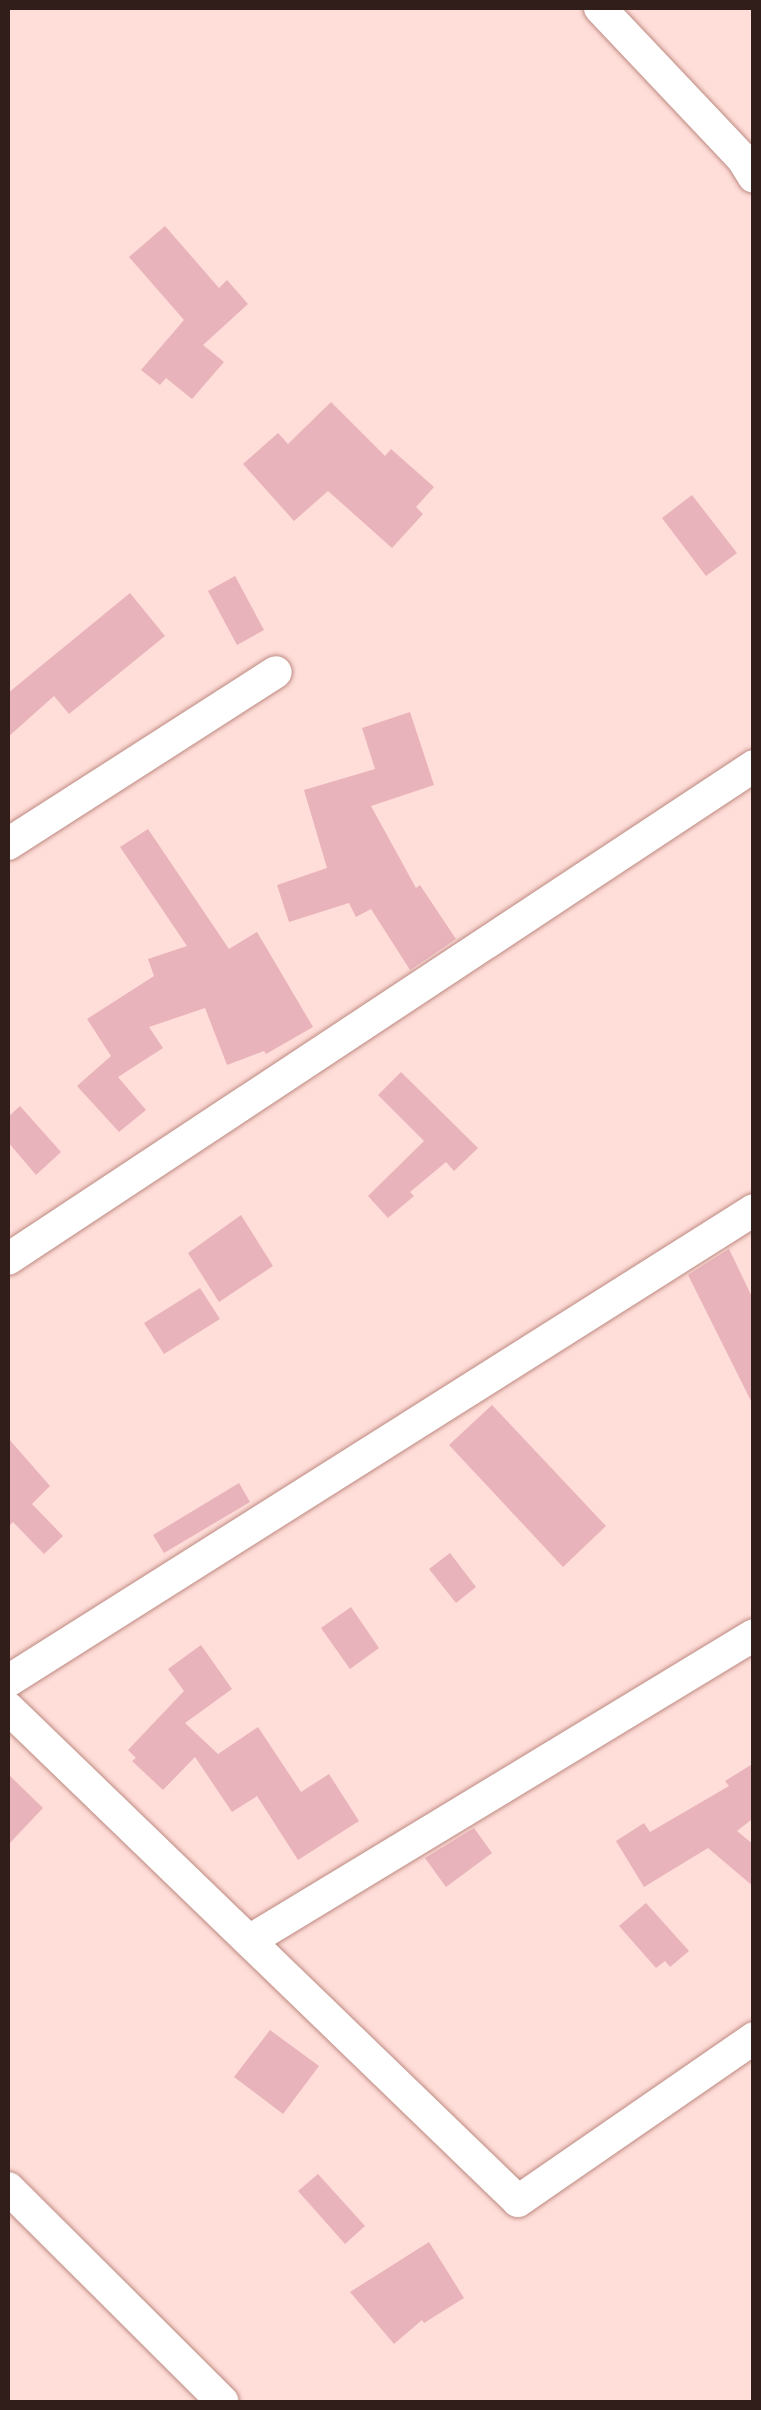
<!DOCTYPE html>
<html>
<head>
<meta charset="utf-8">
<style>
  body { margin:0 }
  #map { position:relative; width:761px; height:2410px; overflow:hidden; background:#ffddd8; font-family:"Crimson Pro",serif }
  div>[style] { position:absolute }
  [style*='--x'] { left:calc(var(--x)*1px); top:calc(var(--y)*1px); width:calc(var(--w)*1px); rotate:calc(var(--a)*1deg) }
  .building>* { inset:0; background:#e9b3bb }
  .roads { filter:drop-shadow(0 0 2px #bc8a82) drop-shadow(0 0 2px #bc8a82) }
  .street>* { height:32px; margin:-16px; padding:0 16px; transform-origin:16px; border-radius:16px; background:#fff }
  span { translate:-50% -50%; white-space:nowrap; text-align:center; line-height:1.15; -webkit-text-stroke:8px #ffddd8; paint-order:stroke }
  .frame { position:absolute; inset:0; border:10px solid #311d1a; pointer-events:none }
</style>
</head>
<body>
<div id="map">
  <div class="building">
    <div style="clip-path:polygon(165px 226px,219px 288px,227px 280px,248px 304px,203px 345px,224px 362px,192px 399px,166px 378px,160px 385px,141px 370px,184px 320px,129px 257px)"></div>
    <div style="clip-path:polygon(331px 402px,385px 456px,391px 449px,434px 487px,416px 507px,423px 514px,392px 548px,328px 491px,294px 521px,243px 464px,278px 433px,288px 444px)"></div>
    <div style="clip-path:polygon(692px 495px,737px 553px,706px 576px,662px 518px)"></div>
    <div style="clip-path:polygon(235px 576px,264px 630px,237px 645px,208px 591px)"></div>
    <div style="clip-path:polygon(130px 593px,165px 636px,69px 714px,54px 696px,8px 737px,8px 693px)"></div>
    <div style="clip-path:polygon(410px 712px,434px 785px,371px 806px,416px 888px,420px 885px,456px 939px,410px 970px,371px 909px,356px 917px,349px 903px,289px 922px,277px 885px,327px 868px,304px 790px,375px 769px,362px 728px)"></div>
    <div style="clip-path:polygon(148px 829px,229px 949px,257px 932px,313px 1027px,266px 1054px,264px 1051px,227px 1065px,205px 1008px,149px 1027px,163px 1048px,118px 1077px,146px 1110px,119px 1132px,77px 1086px,111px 1056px,87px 1019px,154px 976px,148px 959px,187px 946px,120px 847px)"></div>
    <div style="clip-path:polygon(401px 1072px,478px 1148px,454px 1171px,446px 1162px,410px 1192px,414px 1196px,388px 1218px,368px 1196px,424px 1141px,378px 1095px)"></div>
    <div style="clip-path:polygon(20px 1106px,61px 1152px,36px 1175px,8px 1142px,8px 1117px)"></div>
    <div style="clip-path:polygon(241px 1215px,273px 1266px,219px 1302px,188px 1253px)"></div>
    <div style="clip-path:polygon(729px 1249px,754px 1301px,754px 1407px,688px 1275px)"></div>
    <div style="clip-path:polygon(200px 1288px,220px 1319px,164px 1354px,144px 1323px)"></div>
    <div style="clip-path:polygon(492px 1405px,606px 1526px,563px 1567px,449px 1445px)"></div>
    <div style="clip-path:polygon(8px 1438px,50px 1486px,32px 1504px,63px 1536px,44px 1554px,13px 1522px,8px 1527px)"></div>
    <div style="clip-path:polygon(239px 1483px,250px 1502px,164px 1553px,153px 1535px)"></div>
    <div style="clip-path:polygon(450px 1553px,476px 1587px,456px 1603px,429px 1569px)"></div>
    <div style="clip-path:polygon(351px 1607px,379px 1648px,350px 1669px,321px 1628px)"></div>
    <div style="clip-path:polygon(201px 1645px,232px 1689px,185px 1723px,218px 1754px,258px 1727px,301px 1792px,329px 1774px,359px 1821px,298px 1860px,257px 1796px,232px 1812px,195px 1757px,163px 1790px,132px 1761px,136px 1758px,128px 1750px,184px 1691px,168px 1669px)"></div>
    <div style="clip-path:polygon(754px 1763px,754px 1825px,751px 1820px,737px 1831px,754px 1845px,754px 1887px,708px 1848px,644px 1887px,616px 1841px,644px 1823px,650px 1832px,729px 1786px,725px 1781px)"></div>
    <div style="clip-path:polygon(8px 1774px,43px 1808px,8px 1845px)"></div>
    <div style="clip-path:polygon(474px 1828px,492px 1853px,446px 1887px,425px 1858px)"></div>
    <div style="clip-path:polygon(646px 1903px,689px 1951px,670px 1967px,665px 1961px,656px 1968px,619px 1926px)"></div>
    <div style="clip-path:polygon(270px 2030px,319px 2066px,283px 2114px,234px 2077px)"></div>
    <div style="clip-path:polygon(318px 2174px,365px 2226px,345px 2244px,298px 2191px)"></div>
    <div style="clip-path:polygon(429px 2242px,464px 2298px,424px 2323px,422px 2320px,394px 2344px,350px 2292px)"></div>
  </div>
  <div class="roads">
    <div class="street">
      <div style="--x:600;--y:8;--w:207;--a:46.6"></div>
      <div style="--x:742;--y:158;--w:22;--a:58"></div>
      <div style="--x:8;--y:844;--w:318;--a:-32.7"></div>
      <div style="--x:8;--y:1259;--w:894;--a:-33.46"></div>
      <div style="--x:8;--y:1681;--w:882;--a:-32.27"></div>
      <div style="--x:8;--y:1708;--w:709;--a:44.03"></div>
      <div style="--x:518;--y:2201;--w:287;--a:-34.6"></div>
      <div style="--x:249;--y:1941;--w:590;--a:-31.21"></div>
      <div style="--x:8;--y:2188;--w:303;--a:44.9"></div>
    </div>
  </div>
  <div class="frame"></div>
</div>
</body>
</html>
